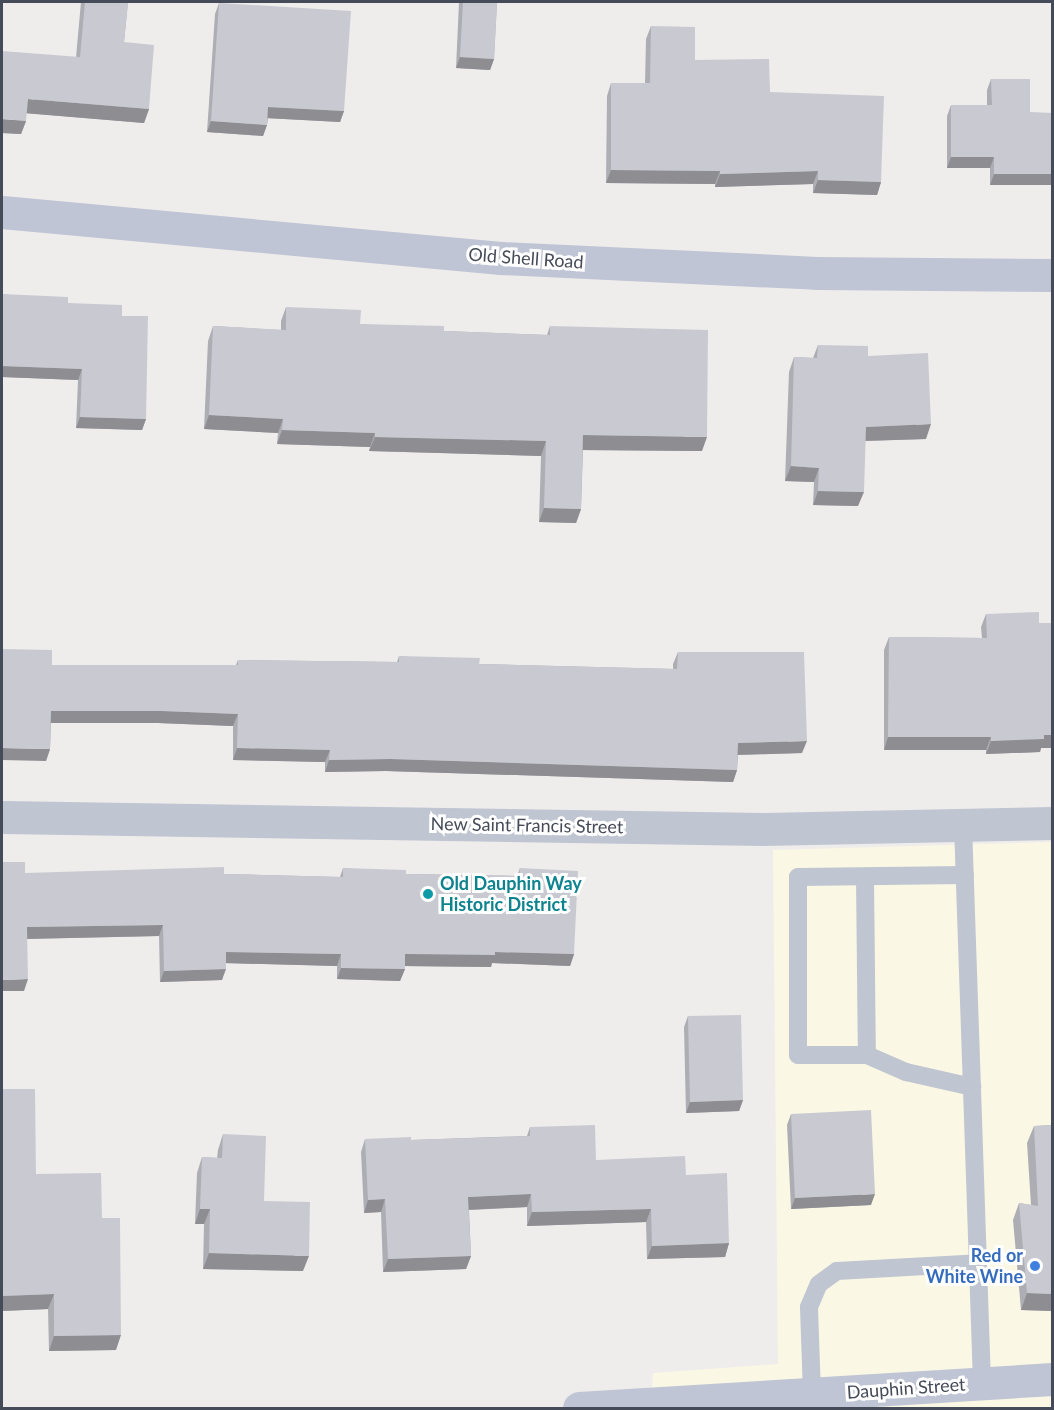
<!DOCTYPE html>
<html>
<head>
<meta charset="utf-8">
<style>
  body { margin:0 }
  #map { position:relative; width:1054px; height:1410px; overflow:hidden; background:#efecec; font-family:Lato,sans-serif }
  div>[style] { position:absolute }
  [style*='--x'] { left:calc(var(--x)*1px); top:calc(var(--y)*1px); width:calc(var(--w)*1px); rotate:calc(var(--a)*1deg) }
  .commercial>* { inset:0; background:#faf8e4 }
  .lane>* { height:18px; margin:-9px; padding:0 9px; transform-origin:9px; border-radius:9px; background:#bfc5d1 }
  .street>* { height:33px; margin:-16.5px; padding:0 16.5px; transform-origin:16.5px; border-radius:16.5px; background:#bfc5d1 }
  .secondary>* { height:33px; margin:-16.5px; padding:0 16.5px; transform-origin:16.5px; border-radius:16.5px; background:#bfc5d4 }
  .wall>* { inset:0; background:#adaeb4 }
  .shaded-wall>* { inset:0; background:#8d8d92 }
  .building>* { inset:0; background:#c9cad1 }
  .dots>* { width:16px; height:16px; translate:-50% -50%; box-sizing:border-box; border:3px solid #fff; border-radius:50% }
  span { translate:-50% -50%; white-space:nowrap; text-align:center; line-height:1.15; -webkit-text-stroke:6px #fff; paint-order:stroke }
  .street-label { font-size:18px; color:#454b58 }
  .culture-label { font-size:18px; color:#0d838f; font-weight:700 }
  .left { translate:0 -50%; text-align:left }
  .shop-label { font-size:18px; color:#366cbe; font-weight:700 }
  .right { translate:-100% -50%; text-align:right }
  .frame { position:absolute; inset:0; border:3px solid #454b58; pointer-events:none }
</style>
</head>
<body>
<div id="map">
  <div class="commercial">
    <div style="clip-path:polygon(1052px 842px,1052px 1408px,651px 1408px,653px 1373px,778px 1364px,773px 850px)"></div>
  </div>
  <div class="lane">
    <div style="--x:963;--y:825;--w:558;--a:88.05"></div>
    <div style="--x:965;--y:875;--w:167;--a:179.3"></div>
    <div style="--x:798;--y:877;--w:178;--a:90"></div>
    <div style="--x:798;--y:1055;--w:69;--a:0"></div>
    <div style="--x:867;--y:1055;--w:43;--a:23.6"></div>
    <div style="--x:906;--y:1072;--w:68;--a:12.8"></div>
    <div style="--x:865;--y:877;--w:178;--a:89.4"></div>
    <div style="--x:812;--y:1394;--w:87;--a:-92"></div>
    <div style="--x:809;--y:1307;--w:25;--a:-67"></div>
    <div style="--x:819;--y:1284;--w:22;--a:-36"></div>
    <div style="--x:837;--y:1271;--w:141;--a:-3.2"></div>
  </div>
  <div class="street">
    <div style="--x:2;--y:817;--w:761;--a:0.9"></div>
    <div style="--x:763;--y:829;--w:289;--a:-1.2"></div>
  </div>
  <div class="secondary">
    <div style="--x:2;--y:212;--w:501;--a:5.27"></div>
    <div style="--x:501;--y:258;--w:316;--a:2.7"></div>
    <div style="--x:817;--y:273;--w:235;--a:0.5"></div>
    <div style="--x:579;--y:1408;--w:474;--a:-3.5"></div>
  </div>
  <div class="wall">
    <div style="clip-path:polygon(81px 2px,128px 2px,124px 42px,149px 109px,144px 123px,26px 113px,26px 121px,21px 134px,2px 133px,76px 57px)"></div>
    <div style="clip-path:polygon(459px 2px,497px 2px,494px 59px,490px 70px,456px 68px)"></div>
    <div style="clip-path:polygon(219px 3px,344px 111px,340px 122px,268px 118px,267px 125px,263px 136px,207px 132px,215px 14px)"></div>
    <div style="clip-path:polygon(651px 26px,695px 60px,770px 92px,881px 182px,877px 195px,813px 193px,813px 184px,715px 187px,715px 184px,606px 183px,607px 96px,611px 83px,645px 83px,646px 39px)"></div>
    <div style="clip-path:polygon(991px 79px,1030px 112px,1053px 185px,990px 185px,990px 168px,947px 168px,947px 116px,951px 105px,987px 105px,987px 90px)"></div>
    <div style="clip-path:polygon(2px 294px,68px 303px,122px 316px,146px 419px,142px 430px,76px 428px,78px 380px,2px 377px)"></div>
    <div style="clip-path:polygon(286px 307px,360px 324px,444px 331px,547px 335px,550px 326px,702px 451px,583px 450px,581px 509px,576px 523px,539px 522px,541px 456px,369px 451px,370px 447px,277px 444px,278px 433px,204px 429px,208px 341px,213px 326px,281px 330px,281px 321px)"></div>
    <div style="clip-path:polygon(818px 345px,868px 356px,926px 439px,865px 441px,858px 506px,813px 505px,814px 482px,785px 481px,789px 372px,794px 357px,813px 358px)"></div>
    <div style="clip-path:polygon(986px 614px,1039px 623px,1053px 623px,1053px 748px,1041px 748px,1040px 752px,986px 754px,986px 750px,884px 750px,884px 650px,889px 637px,982px 638px,981px 627px)"></div>
    <div style="clip-path:polygon(678px 652px,802px 753px,738px 755px,737px 770px,733px 782px,386px 771px,325px 772px,325px 762px,233px 760px,233px 726px,158px 723px,51px 723px,50px 749px,46px 761px,52px 665px,236px 665px,238px 660px,397px 662px,399px 656px,479px 664px,673px 669px,673px 664px)"></div>
    <div style="clip-path:polygon(343px 868px,406px 874px,517px 876px,520px 868px,574px 954px,570px 966px,492px 963px,491px 967px,405px 966px,405px 969px,400px 981px,337px 979px,337px 966px,226px 963px,222px 980px,160px 982px,159px 936px,27px 939px,24px 991px,25px 873px,224px 874px,340px 877px)"></div>
    <div style="clip-path:polygon(688px 1016px,743px 1100px,739px 1111px,686px 1113px,684px 1027px)"></div>
    <div style="clip-path:polygon(2px 1089px,36px 1174px,102px 1218px,116px 1350px,49px 1351px,48px 1309px,2px 1311px)"></div>
    <div style="clip-path:polygon(791px 1114px,871px 1205px,791px 1209px,787px 1125px)"></div>
    <div style="clip-path:polygon(1053px 1125px,1053px 1311px,1021px 1310px,1013px 1220px,1019px 1203px,1031px 1205px,1027px 1143px,1034px 1126px)"></div>
    <div style="clip-path:polygon(530px 1127px,596px 1160px,686px 1175px,729px 1243px,725px 1257px,647px 1259px,646px 1222px,527px 1226px,527px 1207px,469px 1210px,471px 1256px,466px 1269px,383px 1272px,381px 1212px,364px 1213px,361px 1152px,365px 1139px,411px 1140px,527px 1136px)"></div>
    <div style="clip-path:polygon(223px 1134px,264px 1201px,303px 1271px,203px 1269px,204px 1224px,195px 1224px,197px 1173px,202px 1157px,217px 1158px,218px 1150px)"></div>
  </div>
  <div class="shaded-wall">
    <div style="clip-path:polygon(460px 57px,494px 59px,490px 70px,456px 68px)"></div>
    <div style="clip-path:polygon(28px 99px,149px 109px,144px 123px,23px 113px)"></div>
    <div style="clip-path:polygon(268px 107px,344px 111px,340px 122px,264px 118px)"></div>
    <div style="clip-path:polygon(2px 119px,26px 121px,21px 134px,2px 133px)"></div>
    <div style="clip-path:polygon(211px 121px,267px 125px,263px 136px,207px 132px)"></div>
    <div style="clip-path:polygon(951px 157px,994px 157px,990px 168px,947px 168px)"></div>
    <div style="clip-path:polygon(611px 170px,720px 171px,715px 184px,606px 183px)"></div>
    <div style="clip-path:polygon(818px 171px,813px 184px,715px 187px,720px 174px)"></div>
    <div style="clip-path:polygon(994px 174px,1053px 174px,1053px 185px,990px 185px)"></div>
    <div style="clip-path:polygon(818px 180px,881px 182px,877px 195px,813px 193px)"></div>
    <div style="clip-path:polygon(2px 366px,82px 369px,78px 380px,2px 377px)"></div>
    <div style="clip-path:polygon(209px 415px,283px 419px,278px 433px,204px 429px)"></div>
    <div style="clip-path:polygon(80px 417px,146px 419px,142px 430px,76px 428px)"></div>
    <div style="clip-path:polygon(931px 424px,926px 439px,861px 441px,866px 427px)"></div>
    <div style="clip-path:polygon(282px 430px,375px 433px,370px 447px,277px 444px)"></div>
    <div style="clip-path:polygon(583px 435px,707px 437px,702px 451px,578px 450px)"></div>
    <div style="clip-path:polygon(375px 437px,546px 441px,541px 456px,369px 451px)"></div>
    <div style="clip-path:polygon(791px 466px,819px 468px,814px 482px,785px 481px)"></div>
    <div style="clip-path:polygon(818px 491px,864px 492px,858px 506px,813px 505px)"></div>
    <div style="clip-path:polygon(544px 508px,581px 509px,576px 523px,539px 522px)"></div>
    <div style="clip-path:polygon(51px 711px,162px 711px,238px 714px,233px 726px,158px 723px,47px 723px)"></div>
    <div style="clip-path:polygon(1044px 735px,1053px 735px,1053px 748px,1041px 748px,1040px 752px,986px 754px,991px 741px)"></div>
    <div style="clip-path:polygon(888px 737px,991px 737px,986px 750px,884px 750px)"></div>
    <div style="clip-path:polygon(807px 741px,802px 753px,733px 755px,738px 743px)"></div>
    <div style="clip-path:polygon(2px 748px,50px 749px,46px 761px,2px 760px)"></div>
    <div style="clip-path:polygon(237px 748px,330px 750px,325px 762px,233px 760px)"></div>
    <div style="clip-path:polygon(391px 759px,737px 770px,733px 782px,386px 771px,325px 772px,329px 760px)"></div>
    <div style="clip-path:polygon(163px 925px,159px 936px,22px 939px,27px 927px)"></div>
    <div style="clip-path:polygon(226px 952px,341px 954px,337px 966px,222px 963px)"></div>
    <div style="clip-path:polygon(495px 952px,574px 954px,570px 966px,492px 963px,491px 967px,401px 966px,405px 954px)"></div>
    <div style="clip-path:polygon(341px 968px,405px 969px,400px 981px,337px 979px)"></div>
    <div style="clip-path:polygon(226px 969px,222px 980px,160px 982px,164px 971px)"></div>
    <div style="clip-path:polygon(28px 979px,24px 991px,2px 991px,2px 980px)"></div>
    <div style="clip-path:polygon(743px 1100px,739px 1111px,686px 1113px,690px 1102px)"></div>
    <div style="clip-path:polygon(531px 1194px,527px 1207px,464px 1210px,468px 1197px)"></div>
    <div style="clip-path:polygon(875px 1194px,871px 1205px,791px 1209px,795px 1198px)"></div>
    <div style="clip-path:polygon(385px 1199px,381px 1212px,364px 1213px,368px 1200px)"></div>
    <div style="clip-path:polygon(200px 1209px,210px 1209px,204px 1224px,195px 1224px)"></div>
    <div style="clip-path:polygon(651px 1209px,646px 1222px,527px 1226px,532px 1212px)"></div>
    <div style="clip-path:polygon(729px 1243px,725px 1257px,647px 1259px,652px 1246px)"></div>
    <div style="clip-path:polygon(209px 1253px,309px 1256px,303px 1271px,203px 1269px)"></div>
    <div style="clip-path:polygon(471px 1256px,466px 1269px,383px 1272px,388px 1259px)"></div>
    <div style="clip-path:polygon(1027px 1293px,1053px 1294px,1053px 1311px,1021px 1310px)"></div>
    <div style="clip-path:polygon(54px 1294px,48px 1309px,2px 1311px,2px 1296px)"></div>
    <div style="clip-path:polygon(121px 1335px,116px 1350px,49px 1351px,54px 1336px)"></div>
  </div>
  <div class="building">
    <div style="clip-path:polygon(85px 2px,128px 2px,124px 42px,154px 45px,149px 109px,28px 99px,26px 121px,2px 119px,2px 51px,80px 57px)"></div>
    <div style="clip-path:polygon(463px 2px,497px 2px,494px 59px,460px 57px)"></div>
    <div style="clip-path:polygon(219px 3px,351px 11px,344px 111px,268px 107px,267px 125px,211px 121px)"></div>
    <div style="clip-path:polygon(651px 26px,695px 27px,695px 60px,769px 59px,770px 92px,884px 96px,881px 182px,818px 180px,818px 171px,720px 174px,720px 171px,611px 170px,611px 83px,650px 83px)"></div>
    <div style="clip-path:polygon(991px 79px,1030px 79px,1030px 112px,1053px 113px,1053px 174px,994px 174px,994px 157px,951px 157px,951px 105px,992px 105px)"></div>
    <div style="clip-path:polygon(2px 294px,68px 297px,68px 303px,122px 305px,122px 316px,148px 316px,146px 419px,80px 417px,82px 369px,2px 366px)"></div>
    <div style="clip-path:polygon(286px 307px,361px 310px,360px 324px,444px 326px,444px 331px,550px 335px,550px 326px,708px 330px,707px 437px,583px 435px,581px 509px,544px 508px,546px 441px,375px 437px,375px 433px,282px 430px,283px 419px,209px 415px,213px 326px,286px 330px)"></div>
    <div style="clip-path:polygon(818px 345px,868px 346px,868px 356px,928px 353px,931px 424px,866px 427px,864px 492px,818px 491px,819px 468px,791px 466px,794px 357px,817px 358px)"></div>
    <div style="clip-path:polygon(1039px 612px,1039px 623px,1053px 623px,1053px 735px,1044px 735px,1044px 739px,991px 741px,991px 737px,888px 737px,889px 637px,987px 638px,986px 614px)"></div>
    <div style="clip-path:polygon(2px 649px,52px 650px,52px 665px,238px 665px,238px 660px,399px 662px,399px 656px,480px 658px,479px 664px,677px 669px,678px 652px,804px 652px,807px 741px,738px 743px,737px 770px,391px 759px,329px 760px,330px 750px,237px 748px,238px 714px,162px 711px,51px 711px,50px 749px,2px 748px)"></div>
    <div style="clip-path:polygon(2px 862px,25px 862px,25px 873px,224px 867px,224px 874px,343px 877px,343px 868px,406px 870px,406px 874px,519px 876px,520px 868px,578px 871px,574px 954px,495px 952px,495px 955px,405px 954px,405px 969px,341px 968px,341px 954px,226px 952px,226px 969px,164px 971px,163px 925px,27px 927px,28px 979px,2px 980px)"></div>
    <div style="clip-path:polygon(741px 1015px,743px 1100px,690px 1102px,688px 1016px)"></div>
    <div style="clip-path:polygon(2px 1089px,35px 1089px,36px 1174px,101px 1173px,102px 1218px,120px 1218px,121px 1335px,54px 1336px,54px 1294px,2px 1296px)"></div>
    <div style="clip-path:polygon(871px 1110px,875px 1194px,795px 1198px,791px 1114px)"></div>
    <div style="clip-path:polygon(595px 1125px,596px 1160px,685px 1156px,686px 1175px,727px 1173px,729px 1243px,652px 1246px,651px 1209px,532px 1212px,531px 1194px,468px 1197px,471px 1256px,388px 1259px,385px 1199px,368px 1200px,365px 1139px,411px 1137px,411px 1140px,530px 1136px,530px 1127px)"></div>
    <div style="clip-path:polygon(1053px 1125px,1053px 1294px,1027px 1293px,1019px 1203px,1038px 1206px,1034px 1126px)"></div>
    <div style="clip-path:polygon(223px 1134px,266px 1136px,264px 1201px,310px 1202px,309px 1256px,209px 1253px,210px 1209px,200px 1209px,202px 1157px,222px 1158px)"></div>
  </div>
  <div class="dots">
    <div style="left:428px;top:894px;background:#0f9aa8"></div>
    <div style="left:1035px;top:1266px;background:#3f7fe0"></div>
  </div>
  <div class="street-label">
    <span style="left:526px;top:258px;rotate:4deg">Old Shell Road</span>
    <span style="left:527px;top:825px;rotate:1deg">New Saint Francis Street</span>
    <span style="left:906px;top:1388px;rotate:-4deg">Dauphin Street</span>
  </div>
  <div class="culture-label">
    <span class="left" style="left:440px;top:894px">Old Dauphin Way<br>Historic District</span>
  </div>
  <div class="shop-label">
    <span class="right" style="left:1023px;top:1266px">Red or<br>White Wine</span>
  </div>
  <div class="frame"></div>
</div>
</body>
</html>
